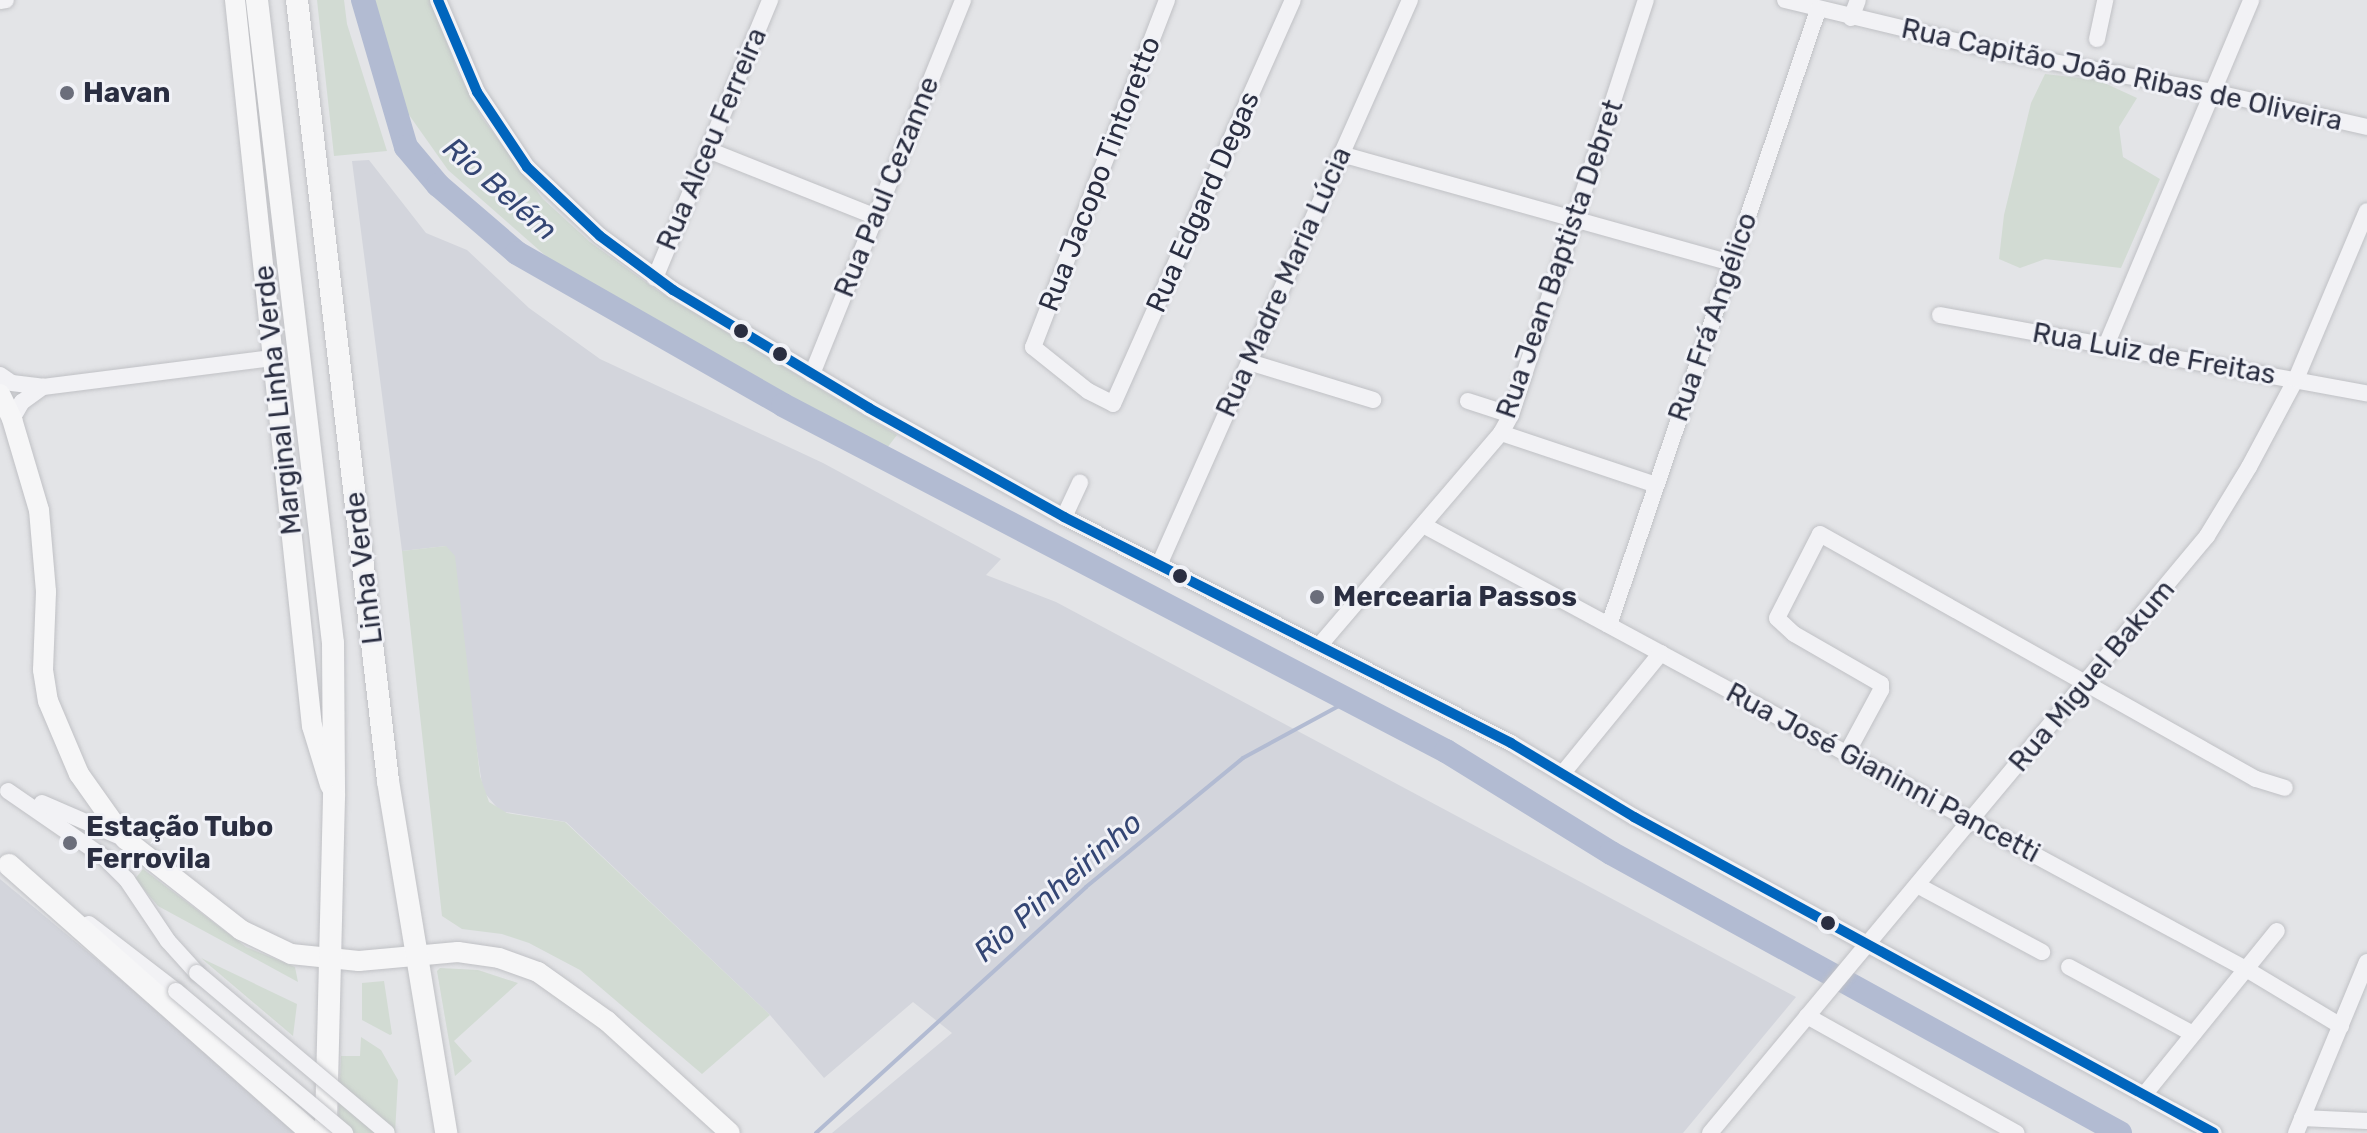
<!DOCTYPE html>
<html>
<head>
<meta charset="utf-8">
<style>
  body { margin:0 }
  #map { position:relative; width:2367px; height:1133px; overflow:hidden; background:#e3e4e7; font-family:Rubik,sans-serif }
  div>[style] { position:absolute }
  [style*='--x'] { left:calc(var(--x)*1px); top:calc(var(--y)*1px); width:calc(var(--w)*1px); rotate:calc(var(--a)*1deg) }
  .built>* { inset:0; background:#d3d5dc }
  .green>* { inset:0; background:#d2dbd3 }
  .stream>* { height:4px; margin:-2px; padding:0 2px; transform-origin:2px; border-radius:2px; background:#b2bbd2 }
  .river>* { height:24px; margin:-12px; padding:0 12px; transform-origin:12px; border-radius:12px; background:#b2bbd2 }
  .roads { filter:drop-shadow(0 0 2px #c0c1c5) drop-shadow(0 0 2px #c0c1c5) }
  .minor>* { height:16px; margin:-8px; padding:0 8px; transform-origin:8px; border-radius:8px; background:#f2f2f5 }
  .major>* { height:20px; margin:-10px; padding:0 10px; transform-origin:10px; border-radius:10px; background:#f6f6f7 }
  .highway>* { height:22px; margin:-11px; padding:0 11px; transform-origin:11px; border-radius:11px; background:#f6f6f7 }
  .bridges { filter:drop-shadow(0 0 2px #c0c1c5) drop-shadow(0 0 2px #c0c1c5) }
  .minor-bridge>* { height:16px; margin:-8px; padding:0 8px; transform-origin:8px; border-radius:8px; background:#f2f2f5 }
  .bus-1>* { height:10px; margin:-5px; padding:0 5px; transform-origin:5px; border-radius:5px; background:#0065bd }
  .dots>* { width:22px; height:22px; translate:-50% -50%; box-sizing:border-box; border:4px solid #f1f2f7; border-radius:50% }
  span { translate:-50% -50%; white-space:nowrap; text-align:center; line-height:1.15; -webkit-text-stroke:6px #f1f2f7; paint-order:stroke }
  .street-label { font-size:28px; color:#2a2e41 }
  .poi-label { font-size:28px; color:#2a2e41; font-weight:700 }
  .left { translate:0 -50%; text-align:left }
  .water-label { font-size:30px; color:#344674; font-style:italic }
</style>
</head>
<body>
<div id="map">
  <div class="built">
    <div style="clip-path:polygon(369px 160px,426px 233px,467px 250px,529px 308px,600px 359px,823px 463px,1001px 559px,986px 575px,1056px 602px,1796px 997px,1683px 1133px,832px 1133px,952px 1033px,913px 1002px,824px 1078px,770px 1015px,566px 822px,500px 811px,483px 791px,446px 546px,402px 551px,352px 161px)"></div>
    <div style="clip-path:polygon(0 879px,296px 1125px,299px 1133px,0 1133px)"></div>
  </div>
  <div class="green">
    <div style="clip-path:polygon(317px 0,344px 0,347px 24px,387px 151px,334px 156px)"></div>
    <div style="clip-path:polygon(370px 0,430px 0,458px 72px,482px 118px,543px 199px,590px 242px,658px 291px,897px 435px,887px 448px,572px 279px,448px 170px,402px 105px)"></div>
    <div style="clip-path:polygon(2045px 74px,2098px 80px,2137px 98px,2119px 127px,2123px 157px,2160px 179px,2121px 268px,2045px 259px,2020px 268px,1999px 259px,2004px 215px,2031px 103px)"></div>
    <div style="clip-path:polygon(446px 546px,455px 556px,480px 776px,489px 802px,507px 813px,565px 822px,770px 1015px,702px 1074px,580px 970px,529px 943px,502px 934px,462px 929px,442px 916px,402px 551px)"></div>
    <div style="clip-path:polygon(143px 869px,246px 947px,295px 967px,298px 982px,158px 906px,135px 879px)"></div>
    <div style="clip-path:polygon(201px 958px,297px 1004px,293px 1036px)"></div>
    <div style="clip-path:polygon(440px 968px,478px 970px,518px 983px,454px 1041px,472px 1061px,455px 1076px,437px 971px)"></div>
    <div style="clip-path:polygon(384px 981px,392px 1034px,390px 1035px,362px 1020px,362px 983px)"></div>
    <div style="clip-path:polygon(361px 1037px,381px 1050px,398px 1080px,395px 1133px,338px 1133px,341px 1056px,360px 1056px)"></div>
  </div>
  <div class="stream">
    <div style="--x:816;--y:1133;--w:365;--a:-42.3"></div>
    <div style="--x:1086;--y:887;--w:203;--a:-39.4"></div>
    <div style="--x:1243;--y:758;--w:119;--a:-28.5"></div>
  </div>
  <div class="river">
    <div style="--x:363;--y:0;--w:153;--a:73.7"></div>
    <div style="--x:406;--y:147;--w:50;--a:49.9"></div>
    <div style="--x:438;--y:185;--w:104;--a:40.7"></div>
    <div style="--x:517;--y:253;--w:306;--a:29.7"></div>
    <div style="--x:783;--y:405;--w:748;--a:27.56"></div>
    <div style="--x:1446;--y:751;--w:194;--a:31.7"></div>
    <div style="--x:1611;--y:853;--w:581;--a:28.82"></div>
  </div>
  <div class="roads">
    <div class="minor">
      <div style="--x:438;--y:0;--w:100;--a:67"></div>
      <div style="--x:477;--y:92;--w:90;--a:56.3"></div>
      <div style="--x:527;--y:167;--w:100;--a:43.4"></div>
      <div style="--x:600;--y:236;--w:91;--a:36.5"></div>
      <div style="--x:673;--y:290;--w:229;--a:31"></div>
      <div style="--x:869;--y:408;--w:223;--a:29.2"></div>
      <div style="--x:1064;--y:517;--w:501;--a:26.82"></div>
      <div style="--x:1511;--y:743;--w:144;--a:31"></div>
      <div style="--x:1634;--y:817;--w:660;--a:28.58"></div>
      <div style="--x:1167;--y:0;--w:372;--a:111.1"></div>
      <div style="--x:1033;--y:347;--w:70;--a:38.7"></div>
      <div style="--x:1088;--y:391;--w:28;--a:27"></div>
      <div style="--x:1113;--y:404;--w:442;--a:-66"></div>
      <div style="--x:1785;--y:0;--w:227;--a:13.5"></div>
      <div style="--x:2006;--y:53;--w:211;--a:10.7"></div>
      <div style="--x:2213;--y:92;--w:158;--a:12.8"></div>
      <div style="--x:0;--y:1;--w:6;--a:-9"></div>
      <div style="--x:1851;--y:18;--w:19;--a:-69"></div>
      <div style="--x:2097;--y:39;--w:40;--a:-78"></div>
      <div style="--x:708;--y:150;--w:181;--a:21.7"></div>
      <div style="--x:1341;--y:154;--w:406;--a:15.6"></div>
      <div style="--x:655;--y:278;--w:301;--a:-67.5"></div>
      <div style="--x:1940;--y:315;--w:434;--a:10.4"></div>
      <div style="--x:2105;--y:348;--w:377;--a:-67.2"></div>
      <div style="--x:1249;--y:362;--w:130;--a:17"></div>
      <div style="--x:812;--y:374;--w:403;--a:-68"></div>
      <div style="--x:0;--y:375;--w:14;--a:34"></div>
      <div style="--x:12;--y:383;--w:31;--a:7"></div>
      <div style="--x:43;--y:387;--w:233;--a:-7.2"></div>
      <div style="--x:1468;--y:401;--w:45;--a:18"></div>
      <div style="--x:12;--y:419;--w:20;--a:-60"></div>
      <div style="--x:22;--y:402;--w:26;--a:-36"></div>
      <div style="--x:1501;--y:433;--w:163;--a:18.5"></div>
      <div style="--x:1064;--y:517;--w:38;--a:-65"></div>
      <div style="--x:1423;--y:525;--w:935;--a:28.35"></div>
      <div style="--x:2246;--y:969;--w:111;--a:31"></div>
      <div style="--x:1159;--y:565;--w:618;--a:-66.05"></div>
      <div style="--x:1609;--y:625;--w:650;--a:-71.23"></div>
      <div style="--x:1319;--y:646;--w:280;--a:-49.5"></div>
      <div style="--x:1501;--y:433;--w:21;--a:-61"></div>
      <div style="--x:1511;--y:415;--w:436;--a:-72"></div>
      <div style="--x:1847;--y:753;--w:72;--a:-61.6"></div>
      <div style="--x:1881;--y:690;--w:6;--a:-90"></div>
      <div style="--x:1881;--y:684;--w:100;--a:-150.1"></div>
      <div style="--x:1794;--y:634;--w:23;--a:-137"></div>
      <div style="--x:1777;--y:618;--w:94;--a:-62.9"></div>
      <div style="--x:1820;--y:534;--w:500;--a:29.33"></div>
      <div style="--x:2256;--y:779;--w:30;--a:17"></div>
      <div style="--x:1563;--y:773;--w:155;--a:-50.8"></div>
      <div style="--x:8;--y:791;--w:118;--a:34.6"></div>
      <div style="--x:105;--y:858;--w:31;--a:45"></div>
      <div style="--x:127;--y:880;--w:73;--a:56.1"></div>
      <div style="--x:168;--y:941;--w:43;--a:47.8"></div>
      <div style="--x:42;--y:803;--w:90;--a:23.4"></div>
      <div style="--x:1917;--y:885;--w:142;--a:28.2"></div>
      <div style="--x:89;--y:924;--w:110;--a:37.6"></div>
      <div style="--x:2069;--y:967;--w:141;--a:28.4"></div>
      <div style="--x:1807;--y:1016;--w:240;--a:29.2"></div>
      <div style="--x:2144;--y:1095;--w:211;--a:-51"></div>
      <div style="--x:2302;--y:1118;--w:65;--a:2.6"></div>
      <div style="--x:1710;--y:1133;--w:777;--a:-50.22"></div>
      <div style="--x:2207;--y:536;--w:81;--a:-58.7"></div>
      <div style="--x:2249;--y:467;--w:100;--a:-61.9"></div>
      <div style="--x:2296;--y:379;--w:182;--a:-67.1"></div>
      <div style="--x:2296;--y:1133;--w:185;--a:-67.5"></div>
    </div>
    <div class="major">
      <div style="--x:235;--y:0;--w:730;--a:83.95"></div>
      <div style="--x:312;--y:726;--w:62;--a:73"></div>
      <div style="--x:0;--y:394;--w:28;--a:64"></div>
      <div style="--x:12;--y:419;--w:95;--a:73.5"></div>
      <div style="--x:39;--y:510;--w:82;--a:85.1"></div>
      <div style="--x:46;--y:592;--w:78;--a:92.2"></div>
      <div style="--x:43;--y:670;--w:31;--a:81"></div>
      <div style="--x:48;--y:701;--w:79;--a:67"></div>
      <div style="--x:79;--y:774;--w:80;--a:54.7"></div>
      <div style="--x:125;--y:839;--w:147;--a:38.1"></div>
      <div style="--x:241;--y:930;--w:55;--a:25.6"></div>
      <div style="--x:291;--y:954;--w:68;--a:5.9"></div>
      <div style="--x:359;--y:961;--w:99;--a:-5.2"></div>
      <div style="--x:458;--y:952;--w:41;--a:8.3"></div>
      <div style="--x:499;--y:958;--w:41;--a:19.7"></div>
      <div style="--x:538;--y:972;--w:85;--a:35.4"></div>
      <div style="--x:607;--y:1021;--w:166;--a:42.3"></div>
    </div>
    <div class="highway">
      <div style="--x:257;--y:0;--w:647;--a:83.26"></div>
      <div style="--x:333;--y:643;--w:154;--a:89.6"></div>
      <div style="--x:334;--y:797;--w:336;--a:91.4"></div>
      <div style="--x:297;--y:0;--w:786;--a:83.35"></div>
      <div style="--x:388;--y:781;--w:357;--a:80.6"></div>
      <div style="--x:9;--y:865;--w:405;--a:41.5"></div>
    </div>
  </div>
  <div class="bridges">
    <div class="minor-bridge">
      <div style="--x:197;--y:973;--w:248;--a:40.1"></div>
      <div style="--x:176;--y:991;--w:221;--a:40"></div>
    </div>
  </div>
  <div class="bus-1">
    <div style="--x:438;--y:0;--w:100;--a:67"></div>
    <div style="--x:477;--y:92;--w:90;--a:56.3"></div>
    <div style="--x:527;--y:167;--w:100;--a:43.4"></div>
    <div style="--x:600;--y:236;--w:91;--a:36.5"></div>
    <div style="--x:673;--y:290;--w:229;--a:31"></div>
    <div style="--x:869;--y:408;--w:223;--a:29.2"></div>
    <div style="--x:1064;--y:517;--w:501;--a:26.82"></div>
    <div style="--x:1511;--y:743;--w:144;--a:31"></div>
    <div style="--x:1634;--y:817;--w:660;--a:28.58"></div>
  </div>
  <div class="dots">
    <div style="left:67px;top:93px;background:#6b6e7b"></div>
    <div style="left:741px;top:331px;background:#2a2e41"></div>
    <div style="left:780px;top:354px;background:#2a2e41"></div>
    <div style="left:1180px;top:576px;background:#2a2e41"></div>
    <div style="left:1317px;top:597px;background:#6b6e7b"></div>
    <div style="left:70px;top:843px;background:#6b6e7b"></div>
    <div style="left:1828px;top:923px;background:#2a2e41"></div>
  </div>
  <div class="street-label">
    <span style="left:2122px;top:75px;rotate:12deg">Rua Capitão João Ribas de Oliveira</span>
    <span style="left:712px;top:139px;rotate:-67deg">Rua Alceu Ferreira</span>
    <span style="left:1100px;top:174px;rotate:-69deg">Rua Jacopo Tintoretto</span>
    <span style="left:887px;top:187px;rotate:-68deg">Rua Paul Cezanne</span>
    <span style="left:1203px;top:202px;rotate:-66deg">Rua Edgard Degas</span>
    <span style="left:1560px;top:259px;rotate:-71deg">Rua Jean Baptista Debret</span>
    <span style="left:1284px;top:282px;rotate:-66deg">Rua Madre Maria Lúcia</span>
    <span style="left:1713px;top:317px;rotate:-71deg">Rua Frá Angélico</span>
    <span style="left:2154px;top:354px;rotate:10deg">Rua Luiz de Freitas</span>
    <span style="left:278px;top:400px;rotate:-96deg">Marginal Linha Verde</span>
    <span style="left:364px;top:568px;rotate:-97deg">Linha Verde</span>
    <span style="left:2092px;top:676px;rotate:-50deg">Rua Miguel Bakum</span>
    <span style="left:1883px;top:773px;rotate:28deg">Rua José Gianinni Pancetti</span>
  </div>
  <div class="poi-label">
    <span class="left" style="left:83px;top:93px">Havan</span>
    <span class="left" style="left:1333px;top:597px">Mercearia Passos</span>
    <span class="left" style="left:86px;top:843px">Estação Tubo<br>Ferrovila</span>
  </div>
  <div class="water-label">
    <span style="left:500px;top:189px;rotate:41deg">Rio Belém</span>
    <span style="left:1058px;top:887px;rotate:-41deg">Rio Pinheirinho</span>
  </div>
</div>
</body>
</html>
